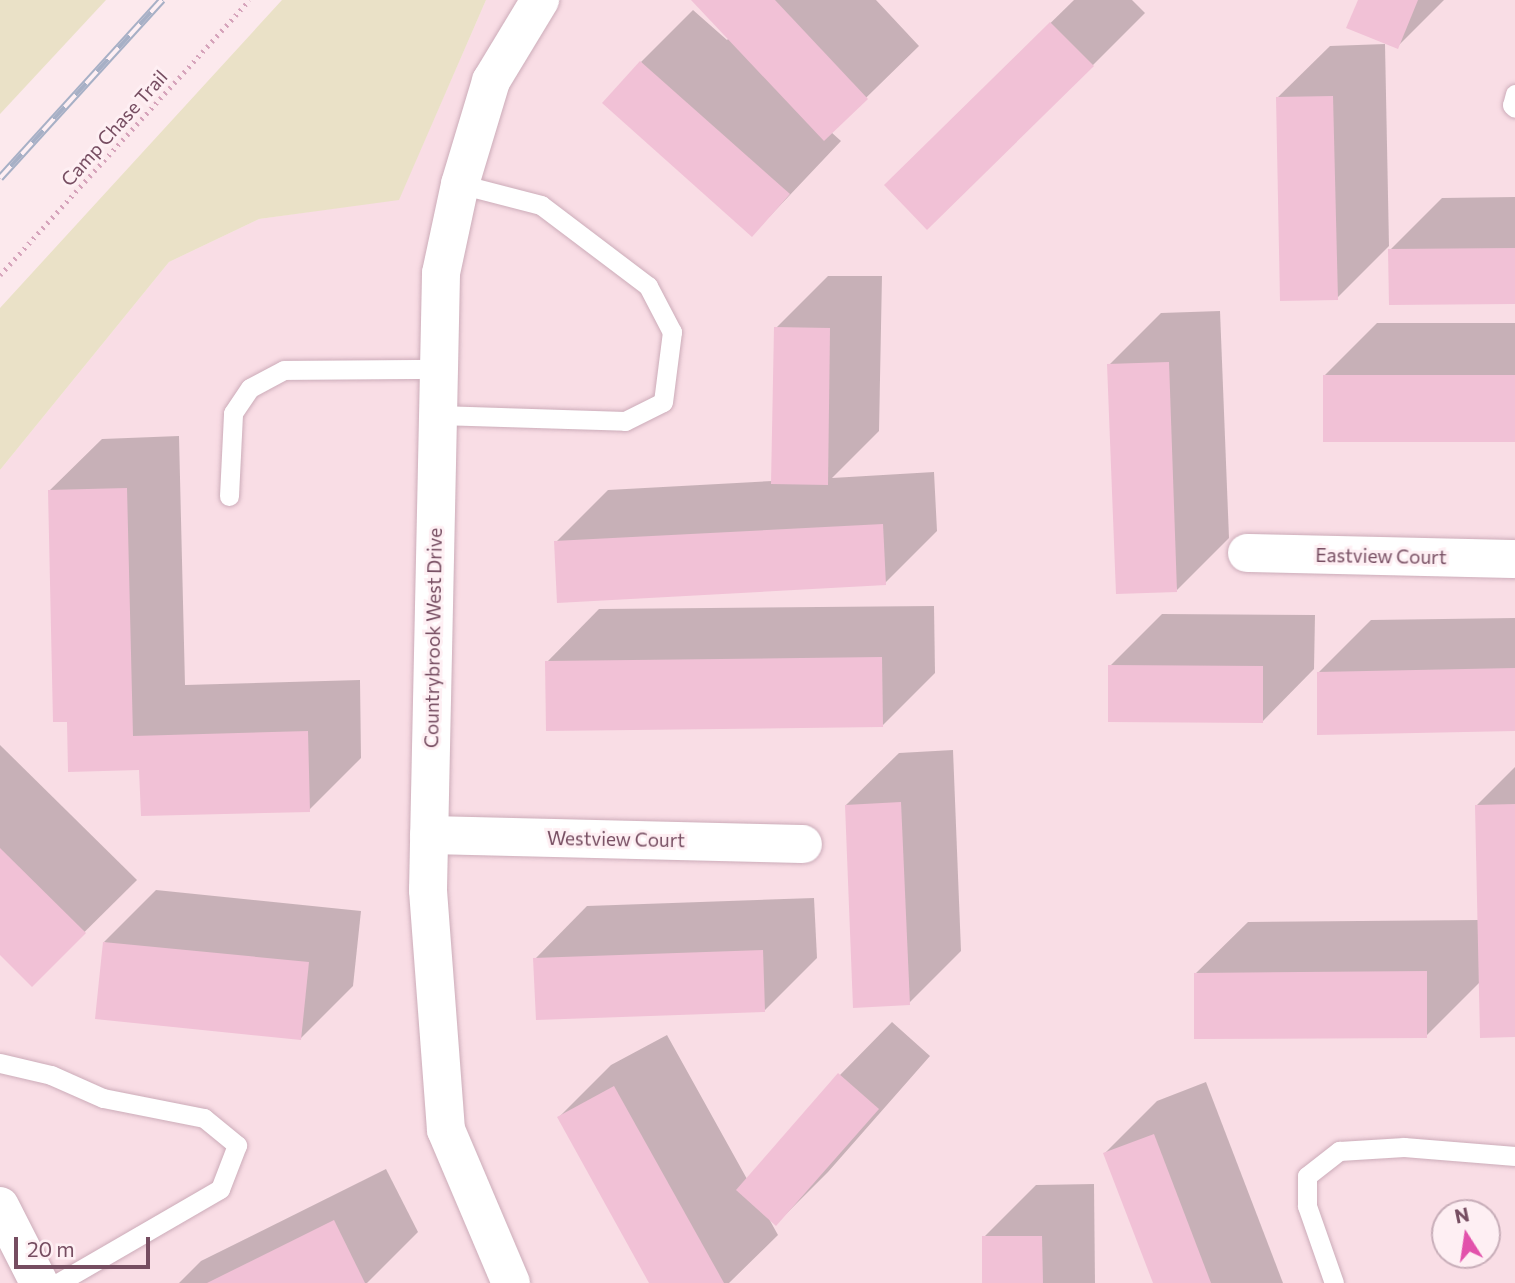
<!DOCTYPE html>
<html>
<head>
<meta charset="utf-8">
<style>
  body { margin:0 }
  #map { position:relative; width:1515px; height:1283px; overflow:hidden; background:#fce9ed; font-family:Commissioner,sans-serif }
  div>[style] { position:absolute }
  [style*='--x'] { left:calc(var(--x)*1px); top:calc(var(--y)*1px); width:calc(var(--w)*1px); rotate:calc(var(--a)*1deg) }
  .residential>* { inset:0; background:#f9dde5 }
  .green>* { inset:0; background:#eae1c7 }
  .shadow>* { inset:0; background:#0003 }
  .building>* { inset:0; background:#f1c1d6 }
  .path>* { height:4.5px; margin-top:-2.25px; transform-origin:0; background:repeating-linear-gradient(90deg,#d6a4bb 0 2px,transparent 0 7px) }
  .roads { filter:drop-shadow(0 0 2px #ccacb9) drop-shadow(0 0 2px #ccacb9) }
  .lane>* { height:19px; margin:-9.5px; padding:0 9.5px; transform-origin:9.5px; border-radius:9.5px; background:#fff }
  .street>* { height:38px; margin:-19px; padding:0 19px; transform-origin:19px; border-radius:19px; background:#fff }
  .rail>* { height:8px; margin-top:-4px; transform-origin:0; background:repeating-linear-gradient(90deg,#feeff3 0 16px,#a7b0c6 0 32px); box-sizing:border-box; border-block:2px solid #a7b0c6 }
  span { translate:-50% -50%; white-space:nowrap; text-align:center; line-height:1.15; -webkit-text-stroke:6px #feeff3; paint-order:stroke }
  .street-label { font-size:19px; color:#764d61 }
  .north { position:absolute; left:1431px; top:1199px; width:70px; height:70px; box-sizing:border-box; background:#feeff3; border:2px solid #c8aeb9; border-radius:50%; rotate:348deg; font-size:19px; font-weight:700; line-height:28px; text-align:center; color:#764d61 }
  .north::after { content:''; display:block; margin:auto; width:24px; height:32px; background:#e252ab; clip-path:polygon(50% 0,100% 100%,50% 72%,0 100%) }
  .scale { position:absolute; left:14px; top:1237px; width:136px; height:32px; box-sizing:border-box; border:4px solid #764d61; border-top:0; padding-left:9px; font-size:21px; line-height:24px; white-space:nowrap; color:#764d61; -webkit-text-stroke:5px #feeff3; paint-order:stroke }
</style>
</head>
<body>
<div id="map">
  <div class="residential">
    <div style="clip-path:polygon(evenodd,486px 0,1515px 0,1515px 1283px,0 1283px,0 470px,169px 262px,259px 219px,399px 199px,486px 0,1445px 1213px,1487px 1213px,1487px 1255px,1445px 1255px,1445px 1213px)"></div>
  </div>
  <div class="green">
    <div style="clip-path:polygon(0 0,106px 0,0 114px)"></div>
    <div style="clip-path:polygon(282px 0,486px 0,399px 200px,259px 219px,169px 262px,0 470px,0 308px)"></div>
  </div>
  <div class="shadow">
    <div style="clip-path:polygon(693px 0,876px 0,919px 46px,831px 132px,841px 141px,752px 235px,641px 62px,693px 10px,727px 40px,729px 38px)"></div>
    <div style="clip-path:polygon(1074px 0,1132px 0,1145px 13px,1093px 65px,938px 133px)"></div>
    <div style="clip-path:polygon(1360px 0,1444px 0,1397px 47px)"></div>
    <div style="clip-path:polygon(1385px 44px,1389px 246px,1337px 298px,1277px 98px,1330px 46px)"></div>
    <div style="clip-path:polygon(1515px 197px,1515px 302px,1390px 250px,1442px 198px)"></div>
    <div style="clip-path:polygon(828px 276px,882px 276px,879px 431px,832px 478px,934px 472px,937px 531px,885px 583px,556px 542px,608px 490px,772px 481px,776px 328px)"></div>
    <div style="clip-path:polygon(1220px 311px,1229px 538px,1177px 590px,1109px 365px,1161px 313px)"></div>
    <div style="clip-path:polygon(1377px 323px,1515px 323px,1515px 440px,1325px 375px)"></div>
    <div style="clip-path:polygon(179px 436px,185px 685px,360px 680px,361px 758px,309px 810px,141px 769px,49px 491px,102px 439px)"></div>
    <div style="clip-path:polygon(934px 606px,935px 673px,883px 725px,547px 662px,599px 609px)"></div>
    <div style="clip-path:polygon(1162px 614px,1315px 615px,1314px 669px,1262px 722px,1110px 666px)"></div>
    <div style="clip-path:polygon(1515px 618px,1515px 729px,1318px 673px,1371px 620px)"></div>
    <div style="clip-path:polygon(0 745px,137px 880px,32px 984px,0 953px)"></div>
    <div style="clip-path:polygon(953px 750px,961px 951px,909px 1003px,846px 805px,899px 753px)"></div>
    <div style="clip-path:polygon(1515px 767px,1515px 1035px,1481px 981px,1426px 1036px,1195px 974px,1248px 922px,1480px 920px,1477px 805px)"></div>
    <div style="clip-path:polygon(156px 890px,361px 911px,353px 986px,300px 1039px,104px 942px)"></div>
    <div style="clip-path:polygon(814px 898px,817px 958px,765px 1010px,535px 959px,587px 906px)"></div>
    <div style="clip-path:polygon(892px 1022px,930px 1056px,828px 1172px,776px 1224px,768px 1217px,778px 1235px,729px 1283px,651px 1283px,559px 1117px,611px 1065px,667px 1035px,747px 1179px,840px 1075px)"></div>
    <div style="clip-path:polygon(1206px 1082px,1283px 1283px,1155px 1283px,1105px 1153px,1157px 1101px)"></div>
    <div style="clip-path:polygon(386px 1169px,418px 1232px,367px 1283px,179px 1283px,201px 1261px)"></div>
    <div style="clip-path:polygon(1094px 1184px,1095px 1283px,984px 1283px,984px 1237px,1036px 1185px)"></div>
  </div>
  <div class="building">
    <div style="clip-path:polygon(691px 0,775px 0,868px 99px,824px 141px)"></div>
    <div style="clip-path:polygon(1358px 0,1418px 0,1398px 49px,1346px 28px)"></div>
    <div style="clip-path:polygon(1050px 22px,1094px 66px,927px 230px,884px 185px)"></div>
    <div style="clip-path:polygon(640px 61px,790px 194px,752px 237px,602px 103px)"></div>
    <div style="clip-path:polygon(1333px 96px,1338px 300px,1280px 301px,1276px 97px)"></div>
    <div style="clip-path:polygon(1515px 248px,1515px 304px,1389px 305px,1388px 249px)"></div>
    <div style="clip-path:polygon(774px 327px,830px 328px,828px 485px,771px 484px)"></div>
    <div style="clip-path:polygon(1169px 362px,1177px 592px,1116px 594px,1107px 364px)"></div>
    <div style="clip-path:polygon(1323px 375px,1515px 375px,1515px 442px,1323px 442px)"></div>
    <div style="clip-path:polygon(127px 488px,133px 736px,308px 731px,310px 812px,141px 816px,139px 770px,68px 772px,67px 722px,53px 722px,48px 490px)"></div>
    <div style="clip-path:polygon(883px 524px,886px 585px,557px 603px,554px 541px)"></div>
    <div style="clip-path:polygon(882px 657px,883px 727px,546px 731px,545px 661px)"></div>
    <div style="clip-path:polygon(1108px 665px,1263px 666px,1263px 723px,1108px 722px)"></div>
    <div style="clip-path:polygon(1515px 668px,1515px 731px,1317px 735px,1317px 672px)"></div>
    <div style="clip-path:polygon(901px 802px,910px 1005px,853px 1008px,845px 805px)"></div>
    <div style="clip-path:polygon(1515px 804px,1515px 1037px,1480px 1038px,1475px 805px)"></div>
    <div style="clip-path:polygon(0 848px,86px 933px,32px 987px,0 955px)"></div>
    <div style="clip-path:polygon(103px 942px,309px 962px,301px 1040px,95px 1019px)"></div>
    <div style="clip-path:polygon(763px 950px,765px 1012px,536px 1020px,533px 958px)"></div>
    <div style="clip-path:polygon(1427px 971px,1427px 1038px,1194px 1039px,1194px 973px)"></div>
    <div style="clip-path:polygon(838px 1073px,879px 1109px,776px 1226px,736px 1190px)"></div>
    <div style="clip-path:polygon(614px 1086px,724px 1283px,649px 1283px,557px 1117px)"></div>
    <div style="clip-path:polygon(1154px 1134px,1211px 1283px,1153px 1283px,1103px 1153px)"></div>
    <div style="clip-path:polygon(334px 1220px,365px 1283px,207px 1283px)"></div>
    <div style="clip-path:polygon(982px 1236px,1042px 1236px,1043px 1283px,982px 1283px)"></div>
  </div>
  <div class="path">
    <div style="--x:0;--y:275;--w:371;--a:-47.8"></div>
  </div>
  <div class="roads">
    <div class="lane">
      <div style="--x:1515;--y:94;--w:11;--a:105"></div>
      <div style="--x:1512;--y:105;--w:4;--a:45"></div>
      <div style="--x:438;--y:415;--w:187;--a:1.8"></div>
      <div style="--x:625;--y:421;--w:42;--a:-26.6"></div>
      <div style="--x:663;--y:402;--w:71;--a:-82.7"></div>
      <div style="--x:672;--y:332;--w:52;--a:-117.6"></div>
      <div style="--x:648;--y:286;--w:134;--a:-142.9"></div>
      <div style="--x:541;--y:205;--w:84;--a:-165.5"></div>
      <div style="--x:229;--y:496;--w:83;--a:-87.2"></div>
      <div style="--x:233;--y:413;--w:30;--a:-56"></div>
      <div style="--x:250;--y:388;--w:38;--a:-28"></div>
      <div style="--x:284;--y:370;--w:155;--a:-0.4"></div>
      <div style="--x:0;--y:1063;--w:52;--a:13.2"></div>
      <div style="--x:51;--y:1075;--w:57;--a:23.9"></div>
      <div style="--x:103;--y:1098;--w:103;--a:11.2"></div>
      <div style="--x:204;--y:1118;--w:43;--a:39.3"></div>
      <div style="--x:237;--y:1145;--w:47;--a:111.1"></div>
      <div style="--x:220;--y:1189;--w:187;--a:149.9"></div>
      <div style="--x:1334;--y:1283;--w:82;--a:-109.3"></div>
      <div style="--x:1307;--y:1206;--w:30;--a:-90"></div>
      <div style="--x:1307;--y:1176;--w:41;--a:-38"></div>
      <div style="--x:1339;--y:1151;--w:65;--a:-3.5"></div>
      <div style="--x:1404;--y:1147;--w:111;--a:4.6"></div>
    </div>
    <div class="street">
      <div style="--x:1247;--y:553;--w:268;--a:1.3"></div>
      <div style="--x:429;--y:835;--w:374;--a:1.4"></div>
      <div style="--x:0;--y:1206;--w:86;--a:63.1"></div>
      <div style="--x:511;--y:1283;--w:166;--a:-113"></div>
      <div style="--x:446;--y:1130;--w:241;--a:-94.3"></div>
      <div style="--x:428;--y:890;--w:617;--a:-88.79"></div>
      <div style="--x:441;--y:273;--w:91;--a:-77.9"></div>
      <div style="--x:460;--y:184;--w:108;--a:-73.2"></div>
      <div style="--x:491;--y:81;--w:95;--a:-58.8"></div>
    </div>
  </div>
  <div class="rail">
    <div style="--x:0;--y:178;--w:241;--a:-47.7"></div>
  </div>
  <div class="street-label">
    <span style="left:114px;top:128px;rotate:-48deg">Camp Chase Trail</span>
    <span style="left:1381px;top:556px;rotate:1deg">Eastview Court</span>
    <span style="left:433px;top:638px;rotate:-89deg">Countrybrook West Drive</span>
    <span style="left:616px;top:839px;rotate:1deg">Westview Court</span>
  </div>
  <div class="north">N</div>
  <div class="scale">20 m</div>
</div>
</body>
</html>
